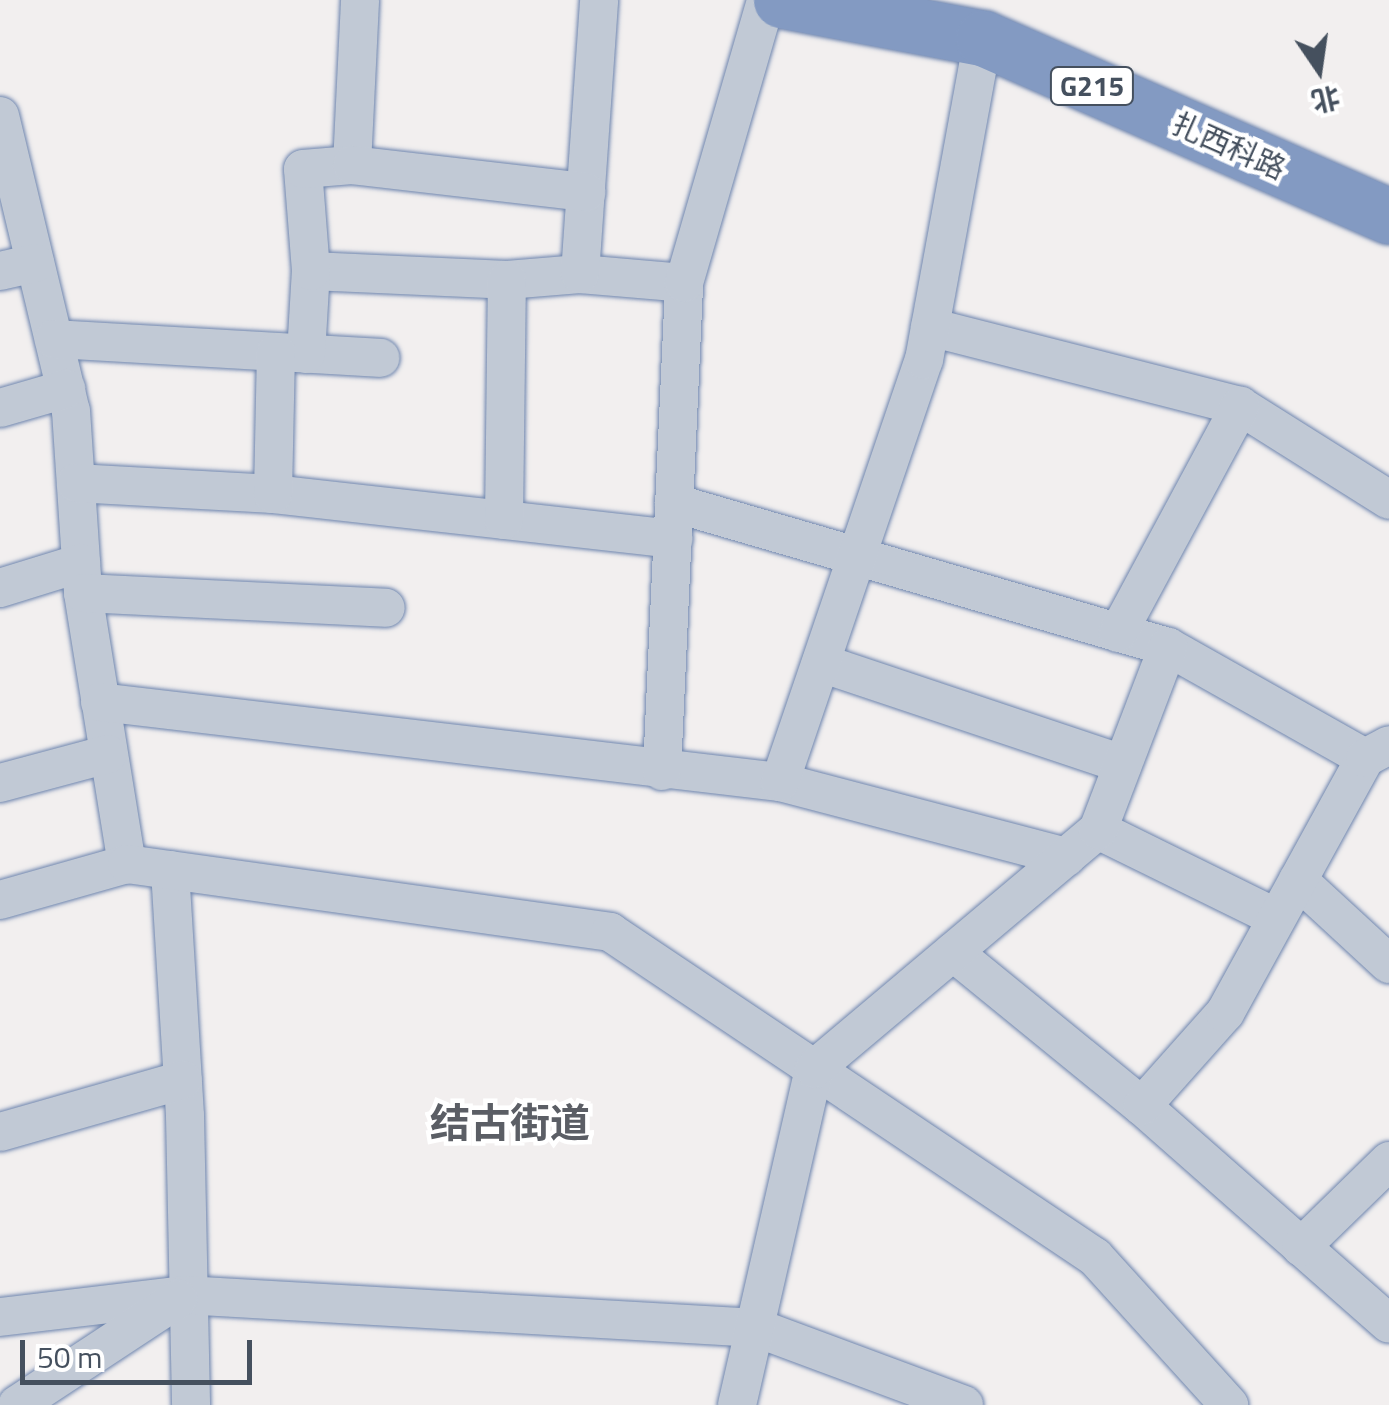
<!DOCTYPE html>
<html>
<head>
<meta charset="utf-8">
<style>
  body { margin:0 }
  #map { position:relative; width:1389px; height:1405px; overflow:hidden; background:#f2efef; font-family:"Titillium Web","Noto Sans SC",sans-serif }
  div>[style] { position:absolute }
  [style*='--x'] { left:calc(var(--x)*1px); top:calc(var(--y)*1px); width:calc(var(--w)*1px); rotate:calc(var(--a)*1deg) }
  .roads { filter:drop-shadow(0 0 2px #6e85ae) drop-shadow(0 0 2px #6e85ae) }
  .minor>* { height:38px; margin:-19px; padding:0 19px; transform-origin:19px; border-radius:19px; background:#c1c9d5 }
  .highway>* { height:55px; margin:-27.5px; padding:0 27.5px; transform-origin:27.5px; border-radius:27.5px; background:#839ac2 }
  span { translate:-50% -50%; white-space:nowrap; text-align:center; line-height:1.15; -webkit-text-stroke:9px #fff; paint-order:stroke }
  .shield-label span { padding:2px 8px; background:#fff; border:2px solid; border-radius:8px; -webkit-text-stroke-width:0 }
  .shield-label { font-size:28px; color:#45505e; font-weight:700 }
  .street-label { font-size:30px; color:#45505e }
  .district-label { font-size:40px; color:#5b5e65; font-weight:700 }
  .north { position:absolute; left:1269px; top:20px; width:100px; height:100px; -webkit-text-stroke:8px #fff; paint-order:stroke; rotate:167deg; font-size:28px; font-weight:700; line-height:40px; text-align:center; color:#45505e }
  .north::after { content:''; display:block; margin:auto; width:35px; height:45px; background:#45505e; clip-path:polygon(50% 0,100% 100%,50% 72%,0 100%) }
  .scale { position:absolute; left:20px; top:1340px; width:232px; height:45px; box-sizing:border-box; border:5px solid #45505e; border-top:0; padding-left:12px; font-size:30px; line-height:35px; white-space:nowrap; color:#45505e; -webkit-text-stroke:8px #fff; paint-order:stroke }
</style>
</head>
<body>
<div id="map">
  <div class="roads">
    <div class="minor">
      <div style="--x:0;--y:116;--w:303;--a:76.5"></div>
      <div style="--x:71;--y:411;--w:182;--a:86.2"></div>
      <div style="--x:83;--y:593;--w:275;--a:80.8"></div>
      <div style="--x:352;--y:165;--w:165;--a:-87.2"></div>
      <div style="--x:0;--y:271;--w:36;--a:-13"></div>
      <div style="--x:311;--y:271;--w:196;--a:2.6"></div>
      <div style="--x:507;--y:280;--w:73;--a:-4.7"></div>
      <div style="--x:580;--y:274;--w:104;--a:4.9"></div>
      <div style="--x:580;--y:274;--w:275;--a:-86"></div>
      <div style="--x:930;--y:327;--w:320;--a:14.3"></div>
      <div style="--x:1240;--y:406;--w:176;--a:32.2"></div>
      <div style="--x:54;--y:339;--w:327;--a:3.3"></div>
      <div style="--x:306;--y:354;--w:83;--a:-86.6"></div>
      <div style="--x:311;--y:271;--w:102;--a:-94.5"></div>
      <div style="--x:303;--y:169;--w:49;--a:-4.7"></div>
      <div style="--x:352;--y:165;--w:236;--a:6.6"></div>
      <div style="--x:0;--y:408;--w:69;--a:-16.1"></div>
      <div style="--x:76;--y:483;--w:197;--a:3.2"></div>
      <div style="--x:273;--y:494;--w:403;--a:6.4"></div>
      <div style="--x:273;--y:494;--w:142;--a:-88.8"></div>
      <div style="--x:674;--y:503;--w:515;--a:16.25"></div>
      <div style="--x:1168;--y:647;--w:226;--a:29.4"></div>
      <div style="--x:504;--y:520;--w:240;--a:-89.3"></div>
      <div style="--x:0;--y:588;--w:85;--a:-17.2"></div>
      <div style="--x:83;--y:593;--w:303;--a:2.8"></div>
      <div style="--x:1118;--y:633;--w:258;--a:-61.7"></div>
      <div style="--x:821;--y:663;--w:318;--a:18.5"></div>
      <div style="--x:100;--y:702;--w:685;--a:6.71"></div>
      <div style="--x:780;--y:782;--w:296;--a:14.7"></div>
      <div style="--x:662;--y:771;--w:488;--a:-87.4"></div>
      <div style="--x:684;--y:283;--w:295;--a:-73.8"></div>
      <div style="--x:780;--y:782;--w:446;--a:-71.2"></div>
      <div style="--x:924;--y:360;--w:327;--a:-79.6"></div>
      <div style="--x:0;--y:783;--w:112;--a:-15"></div>
      <div style="--x:1098;--y:830;--w:199;--a:26.2"></div>
      <div style="--x:170;--y:870;--w:246;--a:86.5"></div>
      <div style="--x:185;--y:1116;--w:289;--a:88.8"></div>
      <div style="--x:1298;--y:880;--w:124;--a:42.7"></div>
      <div style="--x:0;--y:900;--w:132;--a:-15.8"></div>
      <div style="--x:127;--y:864;--w:488;--a:8"></div>
      <div style="--x:610;--y:932;--w:584;--a:33.83"></div>
      <div style="--x:1095;--y:1257;--w:200;--a:47.8"></div>
      <div style="--x:953;--y:952;--w:244;--a:39.2"></div>
      <div style="--x:1142;--y:1106;--w:329;--a:41.4"></div>
      <div style="--x:1142;--y:1106;--w:125;--a:-48.3"></div>
      <div style="--x:1225;--y:1013;--w:291;--a:-61.2"></div>
      <div style="--x:1365;--y:758;--w:27;--a:-28"></div>
      <div style="--x:0;--y:1132;--w:190;--a:-15.9"></div>
      <div style="--x:1301;--y:1247;--w:123;--a:-44.3"></div>
      <div style="--x:0;--y:1317;--w:185;--a:-6.8"></div>
      <div style="--x:184;--y:1295;--w:574;--a:3.3"></div>
      <div style="--x:757;--y:1328;--w:221;--a:20.4"></div>
      <div style="--x:17;--y:1405;--w:193;--a:-33.4"></div>
      <div style="--x:737;--y:1405;--w:345;--a:-77.1"></div>
      <div style="--x:814;--y:1069;--w:371;--a:-40.1"></div>
      <div style="--x:1098;--y:830;--w:196;--a:-69.1"></div>
    </div>
    <div class="highway">
      <div style="--x:781;--y:0;--w:206;--a:10.7"></div>
      <div style="--x:983;--y:38;--w:443;--a:23.7"></div>
    </div>
  </div>
  <div class="shield-label">
    <span style="left:1092px;top:86px">G215</span>
  </div>
  <div class="street-label">
    <span style="left:1229px;top:146px;rotate:24deg">扎西科路</span>
  </div>
  <div class="district-label">
    <span style="left:510px;top:1123px">结古街道</span>
  </div>
  <div class="north">北</div>
  <div class="scale">50 m</div>
</div>
</body>
</html>
